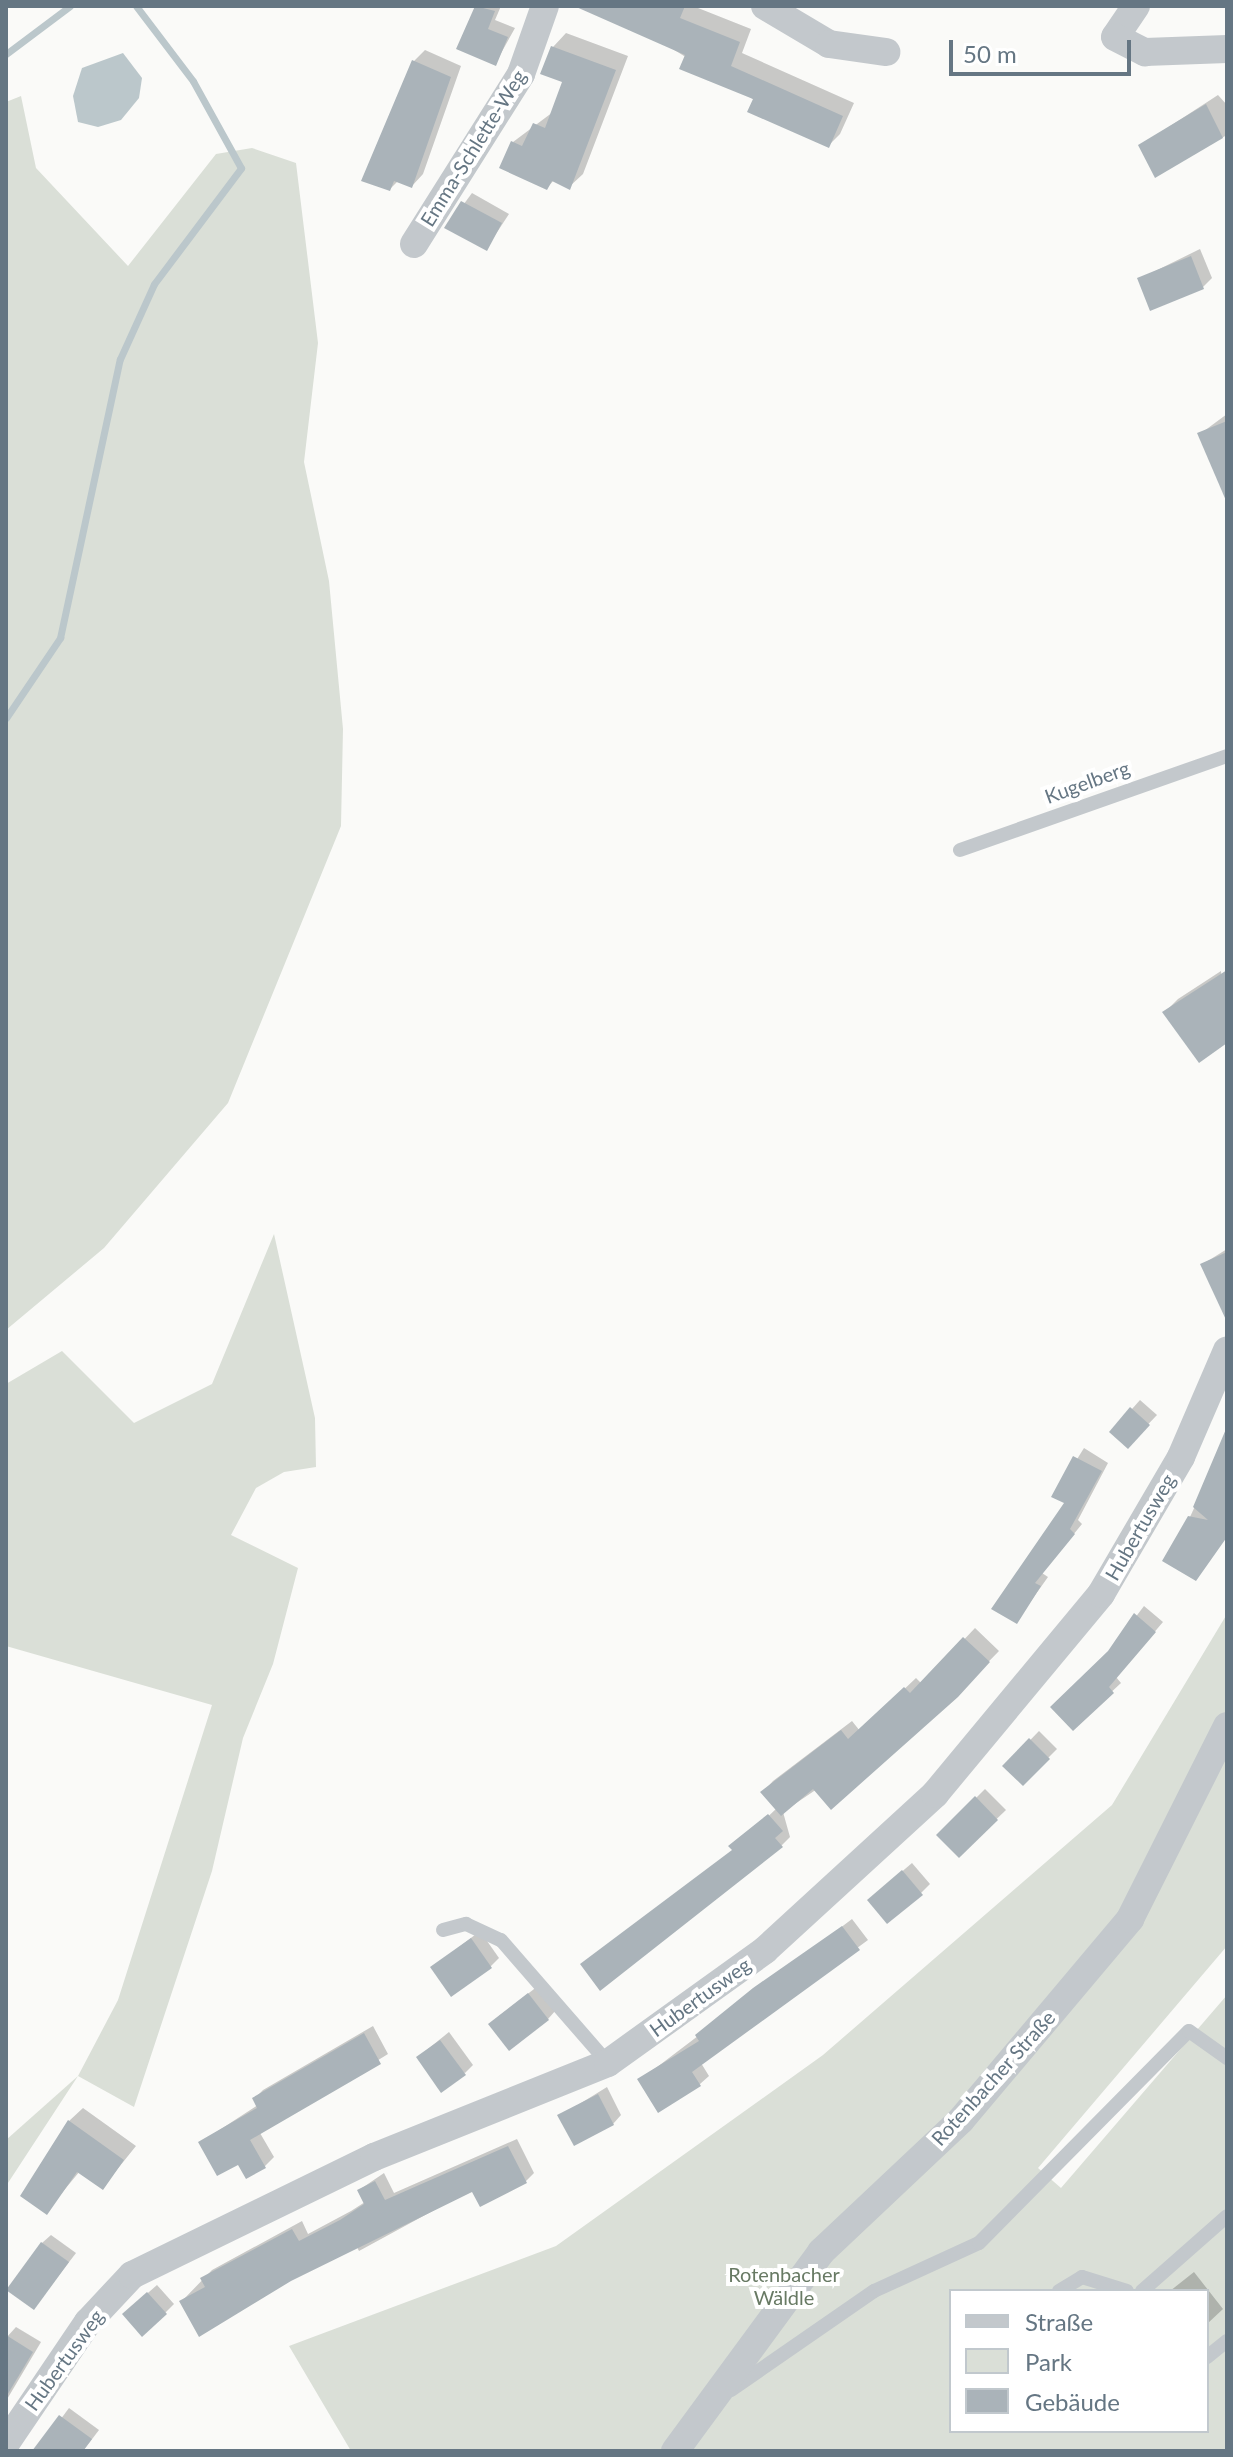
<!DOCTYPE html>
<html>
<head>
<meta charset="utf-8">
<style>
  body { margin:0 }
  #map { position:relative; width:1233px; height:2457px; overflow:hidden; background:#fafaf8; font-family:Lato,sans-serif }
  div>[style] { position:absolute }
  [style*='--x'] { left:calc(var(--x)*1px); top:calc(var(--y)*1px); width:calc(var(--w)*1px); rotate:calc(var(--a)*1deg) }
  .green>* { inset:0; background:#dadfd7 }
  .water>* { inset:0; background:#bbc7cb }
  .shadow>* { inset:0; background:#0003 }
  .stream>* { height:7px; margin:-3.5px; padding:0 3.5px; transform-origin:3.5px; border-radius:3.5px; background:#bbc7cb }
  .building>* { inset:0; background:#aab3b9 }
  .service>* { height:14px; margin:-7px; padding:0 7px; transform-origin:7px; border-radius:7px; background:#c3c8cc }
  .minor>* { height:28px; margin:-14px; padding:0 14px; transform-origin:14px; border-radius:14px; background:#c3c8cc }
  span { translate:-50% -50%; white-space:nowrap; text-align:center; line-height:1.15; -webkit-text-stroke:8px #fff; paint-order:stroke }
  .street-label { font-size:20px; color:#657683 }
  .park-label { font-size:20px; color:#687a64 }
  .frame { position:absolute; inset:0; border:8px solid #657683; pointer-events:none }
  .legend { position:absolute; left:949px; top:2289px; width:260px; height:144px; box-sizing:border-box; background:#fff; border:2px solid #c1c8cd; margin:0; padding:10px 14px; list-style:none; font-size:24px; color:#657683 }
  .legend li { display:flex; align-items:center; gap:16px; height:40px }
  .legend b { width:40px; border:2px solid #c1c8cd }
  .scale { position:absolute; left:949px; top:40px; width:182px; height:36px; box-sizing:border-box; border:4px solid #657683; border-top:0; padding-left:10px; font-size:24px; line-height:28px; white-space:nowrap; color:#657683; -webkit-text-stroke:6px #fff; paint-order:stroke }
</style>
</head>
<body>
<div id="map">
  <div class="green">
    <div style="clip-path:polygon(21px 96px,36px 168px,128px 266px,216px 154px,252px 148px,296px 163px,318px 343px,304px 462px,329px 581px,343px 729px,341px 826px,228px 1103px,104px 1248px,6px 1330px,6px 102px)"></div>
    <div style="clip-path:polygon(274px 1234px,315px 1418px,316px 1467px,284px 1472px,256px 1488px,231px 1535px,298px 1568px,273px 1664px,243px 1738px,212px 1871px,134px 2107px,78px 2076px,6px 2186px,6px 2140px,78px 2076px,118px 2000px,212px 1705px,6px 1646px,6px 1384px,62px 1351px,134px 1423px,212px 1384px)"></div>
    <div style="clip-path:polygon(evenodd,1227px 1614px,1227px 1946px,1038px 2168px,1061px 2188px,1227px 1995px,1227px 2451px,351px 2451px,289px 2346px,556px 2246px,823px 2055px,1112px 1805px,1227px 1614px,951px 2291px,1207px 2291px,1207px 2431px,951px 2431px,951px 2291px)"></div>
  </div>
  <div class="water">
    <div style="clip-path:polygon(123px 53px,142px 78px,139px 98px,121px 120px,98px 127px,78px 122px,73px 96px,82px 68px)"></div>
  </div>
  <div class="shadow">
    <div style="clip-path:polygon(477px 6px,501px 6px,495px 20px,515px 28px,495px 64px,459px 48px)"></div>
    <div style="clip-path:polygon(604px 6px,693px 6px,751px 29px,742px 53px,854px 103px,840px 134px,828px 146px)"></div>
    <div style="clip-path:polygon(566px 33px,628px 56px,583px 174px,569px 187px,554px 180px,547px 188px,513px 142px,553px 112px,564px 81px,553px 47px)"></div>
    <div style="clip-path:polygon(425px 50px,461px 66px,423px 174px,412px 186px,398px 181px,390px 189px,414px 61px)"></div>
    <div style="clip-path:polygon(1218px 95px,1227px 105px,1227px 135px,1155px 175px,1141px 145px)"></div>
    <div style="clip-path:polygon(472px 193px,509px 214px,486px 249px,447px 227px)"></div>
    <div style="clip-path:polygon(1200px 249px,1212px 278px,1203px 287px,1139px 279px)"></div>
    <div style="clip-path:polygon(1227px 414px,1227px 476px,1200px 434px)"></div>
    <div style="clip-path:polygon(1221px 971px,1227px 1040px,1164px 1013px,1178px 999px)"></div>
    <div style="clip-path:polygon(1227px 1249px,1227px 1287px,1203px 1264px)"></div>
    <div style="clip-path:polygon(1140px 1400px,1157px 1415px,1136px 1437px,1132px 1409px)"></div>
    <div style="clip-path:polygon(1227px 1437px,1227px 1522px,1196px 1578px,1190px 1517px)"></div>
    <div style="clip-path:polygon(1084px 1448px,1108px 1463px,1078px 1520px,1082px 1524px,1042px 1573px,1048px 1577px,1016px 1622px,1067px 1502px,1054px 1496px)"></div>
    <div style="clip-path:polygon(1144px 1606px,1163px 1622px,1116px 1677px,1121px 1683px,1073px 1728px,1110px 1651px)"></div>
    <div style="clip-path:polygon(975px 1628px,999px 1651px,956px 1695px,783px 1812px,790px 1837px,781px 1846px,734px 1849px,777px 1808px,763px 1792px,773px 1781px,852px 1721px,860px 1731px,916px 1678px,922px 1684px)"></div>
    <div style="clip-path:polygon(1039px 1731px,1057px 1749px,1023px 1783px,1005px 1766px)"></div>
    <div style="clip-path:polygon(985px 1789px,1006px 1810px,959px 1855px,939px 1835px)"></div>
    <div style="clip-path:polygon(912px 1863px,930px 1884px,921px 1893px,878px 1892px)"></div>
    <div style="clip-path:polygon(852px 1919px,868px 1940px,701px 2063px,709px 2076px,700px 2084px,640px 2080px)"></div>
    <div style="clip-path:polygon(480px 1931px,499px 1958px,490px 1967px,433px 1967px)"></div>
    <div style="clip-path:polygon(538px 1986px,556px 2010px,548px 2019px,499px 2016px)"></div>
    <div style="clip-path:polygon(373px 2026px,388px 2054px,260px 2133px,274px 2157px,265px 2166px,247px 2176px,238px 2162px,201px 2142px,258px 2105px,254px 2099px,263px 2090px)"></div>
    <div style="clip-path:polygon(449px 2032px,473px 2065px,465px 2073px,418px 2057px)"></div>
    <div style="clip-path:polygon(607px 2087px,621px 2115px,613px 2124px,560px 2116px)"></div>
    <div style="clip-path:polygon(83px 2108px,136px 2146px,103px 2187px,80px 2171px,46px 2212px,69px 2121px)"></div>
    <div style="clip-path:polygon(517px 2139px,534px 2173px,525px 2182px,473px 2189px,359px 2251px,356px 2245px,182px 2301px,212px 2270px,302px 2221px,308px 2234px,351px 2211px,365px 2202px,359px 2190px,384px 2173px,394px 2193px)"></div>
    <div style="clip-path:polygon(51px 2235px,76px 2253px,34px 2308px,42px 2243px)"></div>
    <div style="clip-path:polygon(1194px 2272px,1223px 2309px,1207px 2324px,1207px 2291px,1170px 2291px)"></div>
    <div style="clip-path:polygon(157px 2285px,174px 2304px,165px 2313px,133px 2306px)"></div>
    <div style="clip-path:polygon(16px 2327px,41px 2342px,6px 2401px,6px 2338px)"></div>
    <div style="clip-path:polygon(69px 2408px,99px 2430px,83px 2451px,37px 2451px)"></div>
  </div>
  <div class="stream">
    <div style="--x:6;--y:54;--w:80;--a:-36.9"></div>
    <div style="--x:6;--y:718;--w:97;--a:-56"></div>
    <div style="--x:60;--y:638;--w:285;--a:-77.9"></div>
    <div style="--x:120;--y:359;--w:82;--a:-65.6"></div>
    <div style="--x:154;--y:284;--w:145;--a:-53.1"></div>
    <div style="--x:241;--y:168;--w:99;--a:-118.9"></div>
    <div style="--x:193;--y:81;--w:94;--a:-127.2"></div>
  </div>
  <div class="building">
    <div style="clip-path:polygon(475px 6px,495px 11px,488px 29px,508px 37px,496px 66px,456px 49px)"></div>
    <div style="clip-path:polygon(574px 6px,685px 6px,680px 18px,740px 42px,731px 66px,843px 116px,829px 148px,747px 112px,753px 99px,679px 69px,685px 55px)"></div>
    <div style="clip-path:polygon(551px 46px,616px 70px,570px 190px,552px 181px,547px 190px,499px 168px,511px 141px,522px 146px,533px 123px,545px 128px,562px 82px,540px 74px)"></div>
    <div style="clip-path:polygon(412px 60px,451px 77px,412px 188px,394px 181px,390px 191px,361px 181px)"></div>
    <div style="clip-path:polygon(1206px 104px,1223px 138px,1155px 178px,1138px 145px)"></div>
    <div style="clip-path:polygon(461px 201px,502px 223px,487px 251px,444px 228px)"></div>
    <div style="clip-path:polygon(1191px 256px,1204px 289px,1150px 311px,1137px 278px)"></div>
    <div style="clip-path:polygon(1227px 421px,1227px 503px,1197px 433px)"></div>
    <div style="clip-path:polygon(1227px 970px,1227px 1043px,1199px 1063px,1162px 1012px)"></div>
    <div style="clip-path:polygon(1227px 1252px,1227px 1322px,1200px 1264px)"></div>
    <div style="clip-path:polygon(1130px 1407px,1150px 1425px,1128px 1449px,1109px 1432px)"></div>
    <div style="clip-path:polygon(1226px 1429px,1227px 1537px,1196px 1581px,1162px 1561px,1188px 1516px,1208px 1520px,1193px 1507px)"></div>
    <div style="clip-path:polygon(1073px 1456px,1102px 1471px,1070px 1529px,1075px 1534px,1035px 1583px,1041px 1586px,1017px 1624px,991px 1609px,1064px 1503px,1051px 1497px)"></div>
    <div style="clip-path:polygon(1134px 1613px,1156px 1632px,1109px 1687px,1114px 1693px,1073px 1731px,1050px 1707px,1108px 1651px)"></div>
    <div style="clip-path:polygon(963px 1637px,990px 1662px,958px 1697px,831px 1810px,813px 1789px,781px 1816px,760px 1792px,841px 1730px,848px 1739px,904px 1687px,910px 1693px)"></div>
    <div style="clip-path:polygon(1029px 1738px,1050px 1759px,1023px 1786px,1002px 1766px)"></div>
    <div style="clip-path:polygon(975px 1796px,998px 1820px,959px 1858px,936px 1835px)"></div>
    <div style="clip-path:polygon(768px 1814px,783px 1831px,775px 1838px,783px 1847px,600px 1991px,580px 1964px,732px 1850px,728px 1846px)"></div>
    <div style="clip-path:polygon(902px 1870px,923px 1895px,887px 1924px,867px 1900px)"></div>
    <div style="clip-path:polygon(842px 1926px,860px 1950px,692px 2072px,701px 2086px,658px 2113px,637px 2079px,699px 2041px,695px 2035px,753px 1988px)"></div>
    <div style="clip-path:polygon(471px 1938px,492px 1968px,451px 1997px,430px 1967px)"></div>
    <div style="clip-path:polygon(528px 1993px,549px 2020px,509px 2051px,488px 2024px)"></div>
    <div style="clip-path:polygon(364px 2033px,381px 2064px,250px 2140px,266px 2168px,246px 2179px,238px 2165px,217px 2176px,198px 2142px,257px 2108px,252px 2098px)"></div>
    <div style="clip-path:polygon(440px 2040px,466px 2075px,441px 2093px,416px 2057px)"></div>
    <div style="clip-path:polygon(598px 2094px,614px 2125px,574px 2146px,557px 2115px)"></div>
    <div style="clip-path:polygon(68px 2120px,124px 2160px,103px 2190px,77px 2172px,47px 2215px,20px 2196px)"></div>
    <div style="clip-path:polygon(508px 2146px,527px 2183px,480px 2207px,472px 2192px,291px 2281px,199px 2337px,179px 2301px,205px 2287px,200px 2278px,292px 2229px,299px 2241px,340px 2220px,364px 2204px,357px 2190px,375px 2181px,385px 2200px)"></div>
    <div style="clip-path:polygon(41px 2242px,69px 2262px,34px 2310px,6px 2290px)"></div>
    <div style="clip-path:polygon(147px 2292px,167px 2314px,142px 2337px,122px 2314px)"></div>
    <div style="clip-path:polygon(6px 2335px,33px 2352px,6px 2397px)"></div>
    <div style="clip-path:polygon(59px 2415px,92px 2439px,83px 2451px,32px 2451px)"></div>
  </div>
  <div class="service">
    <div style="--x:960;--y:850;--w:283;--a:-19.4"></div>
    <div style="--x:443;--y:1930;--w:24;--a:-15"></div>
    <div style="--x:466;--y:1924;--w:38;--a:25"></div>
    <div style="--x:501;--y:1940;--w:163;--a:49"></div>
    <div style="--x:1059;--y:2291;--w:27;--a:-31"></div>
    <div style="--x:1082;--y:2277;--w:47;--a:17.3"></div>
    <div style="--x:1142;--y:2291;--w:113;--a:-41.4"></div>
    <div style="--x:1207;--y:2357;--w:26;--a:-39"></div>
    <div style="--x:731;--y:2390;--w:174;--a:-34.7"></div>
    <div style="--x:874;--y:2291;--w:115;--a:-24.6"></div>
    <div style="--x:979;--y:2243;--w:298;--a:-45.3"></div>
    <div style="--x:1189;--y:2031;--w:47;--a:35.4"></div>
  </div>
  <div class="minor">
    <div style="--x:765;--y:6;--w:74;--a:30.7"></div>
    <div style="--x:829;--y:44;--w:58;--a:8"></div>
    <div style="--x:1136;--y:6;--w:37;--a:124"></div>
    <div style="--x:1115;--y:37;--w:34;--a:27"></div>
    <div style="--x:1145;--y:52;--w:82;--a:-2.1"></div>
    <div style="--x:414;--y:244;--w:201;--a:-57.8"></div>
    <div style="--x:521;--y:74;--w:72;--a:-70.6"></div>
    <div style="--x:6;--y:2443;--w:146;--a:-55.9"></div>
    <div style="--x:88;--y:2322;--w:64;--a:-46.9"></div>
    <div style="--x:132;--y:2275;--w:269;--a:-26"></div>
    <div style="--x:374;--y:2157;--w:252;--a:-21.9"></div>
    <div style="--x:608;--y:2063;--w:193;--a:-35.7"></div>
    <div style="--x:765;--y:1950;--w:231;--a:-42.5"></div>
    <div style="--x:935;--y:1794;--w:260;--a:-50.3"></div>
    <div style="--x:1101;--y:1594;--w:159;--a:-59.7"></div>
    <div style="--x:1181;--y:1457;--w:116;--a:-66.7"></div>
    <div style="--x:675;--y:2451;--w:247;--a:-53.7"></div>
    <div style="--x:821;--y:2252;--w:192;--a:-43.3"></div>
    <div style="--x:961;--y:2120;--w:263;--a:-49.9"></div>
    <div style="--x:1130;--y:1919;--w:216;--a:-63.3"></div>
  </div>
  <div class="street-label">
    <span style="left:473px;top:148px;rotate:-58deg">Emma-Schlette-Weg</span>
    <span style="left:1087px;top:782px;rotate:-20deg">Kugelberg</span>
    <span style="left:1140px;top:1527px;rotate:-60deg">Hubertusweg</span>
    <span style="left:700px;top:1997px;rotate:-36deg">Hubertusweg</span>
    <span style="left:993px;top:2078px;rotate:-48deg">Rotenbacher Straße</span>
    <span style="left:64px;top:2360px;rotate:-54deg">Hubertusweg</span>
  </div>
  <div class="park-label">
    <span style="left:784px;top:2286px">Rotenbacher<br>Wäldle</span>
  </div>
  <div class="frame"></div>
  <ul class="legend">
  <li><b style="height:10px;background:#c3c8cc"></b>Straße</li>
  <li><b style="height:22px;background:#dadfd7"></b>Park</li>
  <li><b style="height:22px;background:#aab3b9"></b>Gebäude</li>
  </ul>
  <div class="scale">50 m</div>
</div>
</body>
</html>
